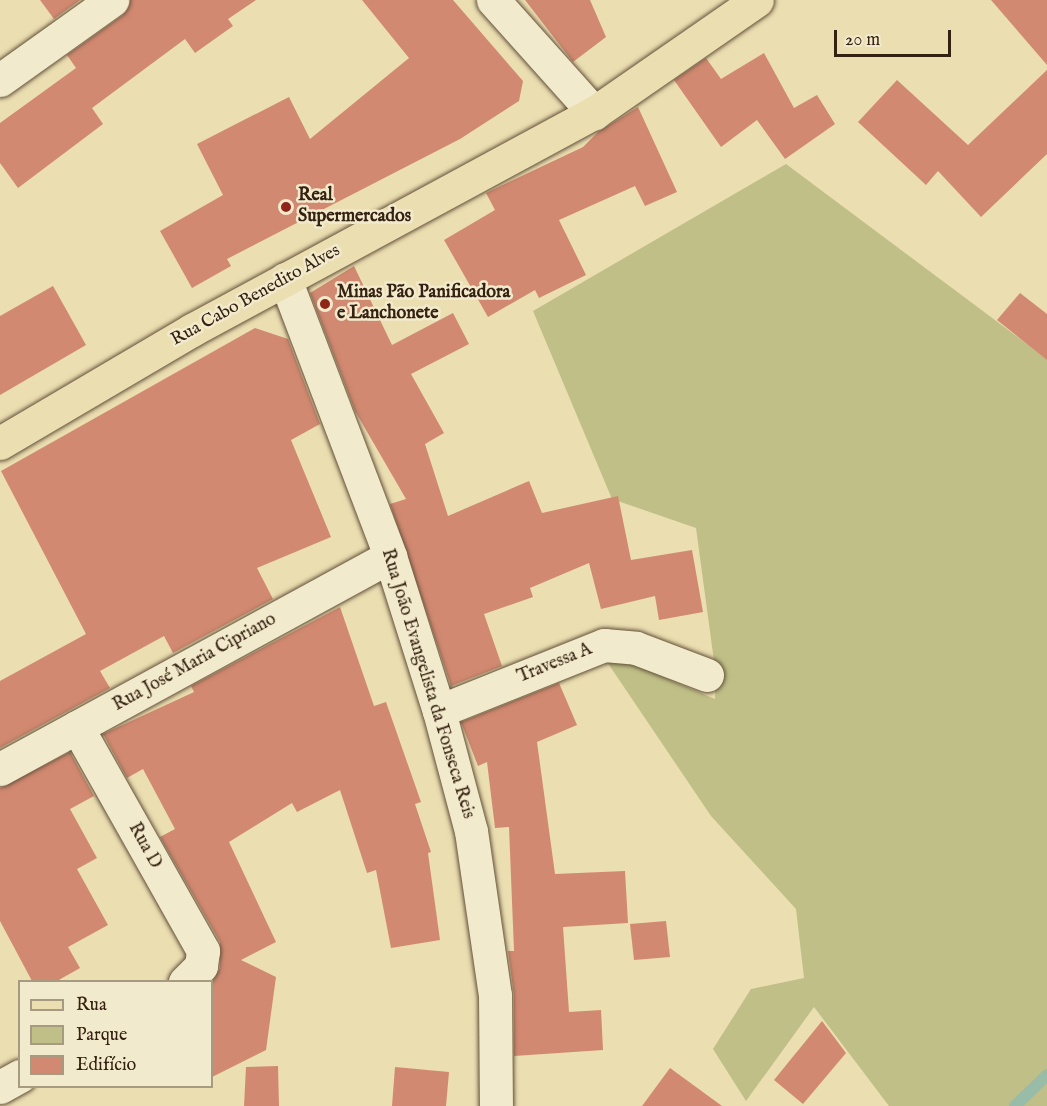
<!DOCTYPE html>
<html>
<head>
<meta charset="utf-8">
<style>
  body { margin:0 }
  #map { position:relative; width:1047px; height:1106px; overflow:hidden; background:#ebdeb1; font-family:"IM FELL English",serif }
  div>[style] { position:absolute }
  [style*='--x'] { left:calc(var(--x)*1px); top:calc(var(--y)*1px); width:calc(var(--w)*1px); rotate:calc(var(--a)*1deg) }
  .green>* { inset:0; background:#bfbf87 }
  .stream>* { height:12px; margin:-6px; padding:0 6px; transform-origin:6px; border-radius:6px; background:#99bca9 }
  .building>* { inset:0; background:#d28971 }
  .roads { filter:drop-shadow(0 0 2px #625039) drop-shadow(0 0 2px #625039) }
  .minor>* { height:33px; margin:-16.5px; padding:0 16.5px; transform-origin:16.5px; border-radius:16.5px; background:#f2eacc }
  .major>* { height:33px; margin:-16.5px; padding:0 16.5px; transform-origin:16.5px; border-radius:16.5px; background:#ebdeb1 }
  .dots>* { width:16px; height:16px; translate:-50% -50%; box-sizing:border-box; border:3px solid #f2eacc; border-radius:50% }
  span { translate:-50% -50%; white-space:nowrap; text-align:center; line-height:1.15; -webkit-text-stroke:5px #f2eacc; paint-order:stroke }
  .poi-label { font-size:18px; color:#352111; font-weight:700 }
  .left { translate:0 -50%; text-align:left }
  .street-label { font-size:18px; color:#352111 }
  .legend { position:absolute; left:18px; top:980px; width:195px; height:108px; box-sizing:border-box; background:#f2eacc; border:2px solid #a69a81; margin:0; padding:8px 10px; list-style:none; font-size:18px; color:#352111 }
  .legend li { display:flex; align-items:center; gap:12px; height:30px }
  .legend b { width:30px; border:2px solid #a69a81 }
  .scale { position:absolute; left:834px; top:30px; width:117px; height:27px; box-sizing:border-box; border:3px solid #352111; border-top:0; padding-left:8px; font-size:18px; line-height:21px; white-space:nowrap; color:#352111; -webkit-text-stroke:4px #f2eacc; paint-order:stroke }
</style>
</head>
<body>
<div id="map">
  <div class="green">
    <div style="clip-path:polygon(786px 164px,1047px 359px,1047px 1106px,889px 1106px,814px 1007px,746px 1101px,713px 1049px,751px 989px,804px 978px,796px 909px,711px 816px,599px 650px,715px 699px,716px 676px,696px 528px,612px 499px,533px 311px)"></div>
  </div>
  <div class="stream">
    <div style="--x:1015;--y:1106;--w:45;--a:-44.1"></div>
  </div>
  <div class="building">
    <div style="clip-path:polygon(40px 0,80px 0,54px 19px)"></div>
    <div style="clip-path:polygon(130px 0,256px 0,228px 19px,233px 26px,195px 53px,185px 39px,92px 108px,103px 124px,18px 188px,0 163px,0 123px,76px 68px,67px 55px,123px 15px)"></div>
    <div style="clip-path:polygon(362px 0,453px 0,523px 81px,519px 101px,460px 139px,227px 259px,231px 266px,192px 288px,160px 231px,223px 195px,197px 144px,289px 97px,310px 139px,409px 58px)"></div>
    <div style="clip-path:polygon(525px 0,590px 0,606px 37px,573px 62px)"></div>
    <div style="clip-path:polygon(991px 0,1047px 0,1047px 65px)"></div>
    <div style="clip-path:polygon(764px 53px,794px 108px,817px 95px,835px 124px,785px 159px,757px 120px,721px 147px,674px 80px,706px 58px,721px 79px)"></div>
    <div style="clip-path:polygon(1047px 70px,1047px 154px,981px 217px,938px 171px,926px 185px,858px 122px,897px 80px,968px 145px)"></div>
    <div style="clip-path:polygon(638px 107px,677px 192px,645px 206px,635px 186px,559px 220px,586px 275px,539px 298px,535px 290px,488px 317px,444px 240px,495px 210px,486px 193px,583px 147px,598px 132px)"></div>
    <div style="clip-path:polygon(354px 266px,392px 345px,453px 313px,469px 344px,411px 374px,444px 433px,425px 444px,448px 516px,529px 481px,542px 513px,618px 496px,631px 560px,692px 550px,703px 612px,659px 620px,655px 596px,601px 609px,589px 563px,530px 588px,533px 597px,484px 614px,502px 666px,451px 686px,390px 504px,406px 499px,355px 411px,310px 293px)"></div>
    <div style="clip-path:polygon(53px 286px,86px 345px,0 395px,0 316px)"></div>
    <div style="clip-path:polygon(1020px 293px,1047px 314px,1047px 360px,997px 320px)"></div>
    <div style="clip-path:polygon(255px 328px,288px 339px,320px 424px,291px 440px,331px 537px,257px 568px,273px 599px,173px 653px,164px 636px,100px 671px,110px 688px,0 748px,0 681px,86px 634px,1px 471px)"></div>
    <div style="clip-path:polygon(340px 607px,374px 706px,386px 702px,421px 802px,415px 804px,431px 852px,428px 853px,440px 940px,391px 948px,376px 870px,367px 873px,340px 790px,297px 812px,292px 803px,229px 842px,276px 942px,241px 960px,276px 977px,266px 1050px,212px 1077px,212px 982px,220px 968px,220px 942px,160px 837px,175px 829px,143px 769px,127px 778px,103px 734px,194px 692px,191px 686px)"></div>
    <div style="clip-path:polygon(559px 683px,577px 725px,537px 742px,555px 874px,625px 871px,628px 923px,563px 927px,569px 1012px,601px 1010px,603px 1050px,514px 1056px,514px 995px,508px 951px,514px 951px,509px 827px,495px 828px,487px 762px,478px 766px,461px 722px)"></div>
    <div style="clip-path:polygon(70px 752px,94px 796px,70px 809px,97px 858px,77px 869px,108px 925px,68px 947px,80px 968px,57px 981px,32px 981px,0 921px,0 788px)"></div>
    <div style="clip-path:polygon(666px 921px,670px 957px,634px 960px,630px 924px)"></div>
    <div style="clip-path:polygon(822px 1021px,846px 1053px,803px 1104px,774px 1080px)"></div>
    <div style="clip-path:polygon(278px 1066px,279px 1106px,244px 1106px,246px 1067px)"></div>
    <div style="clip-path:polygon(395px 1067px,449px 1072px,446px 1106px,392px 1106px)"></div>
    <div style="clip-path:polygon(670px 1068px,722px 1106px,642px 1106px)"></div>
  </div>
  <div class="roads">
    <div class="minor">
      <div style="--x:493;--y:0;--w:152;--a:48.2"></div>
      <div style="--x:0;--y:80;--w:138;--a:-35.5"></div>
      <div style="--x:285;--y:279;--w:296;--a:69.2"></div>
      <div style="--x:390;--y:556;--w:163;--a:72.5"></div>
      <div style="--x:439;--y:711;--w:124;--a:75.1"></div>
      <div style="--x:471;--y:831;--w:166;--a:81.7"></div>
      <div style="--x:495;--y:995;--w:111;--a:89.5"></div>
      <div style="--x:439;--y:711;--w:178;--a:-21.8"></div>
      <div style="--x:604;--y:645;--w:32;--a:5"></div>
      <div style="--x:636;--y:648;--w:76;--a:20.8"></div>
      <div style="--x:77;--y:727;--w:257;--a:60.6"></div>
      <div style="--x:203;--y:951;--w:15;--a:98"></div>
      <div style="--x:201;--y:966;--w:23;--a:135"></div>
      <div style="--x:0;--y:769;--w:444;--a:-28.6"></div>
      <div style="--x:0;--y:1087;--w:23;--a:-29"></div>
    </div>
    <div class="major">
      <div style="--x:0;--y:443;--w:223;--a:-30.5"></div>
      <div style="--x:192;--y:330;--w:457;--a:-28.4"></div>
      <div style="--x:594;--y:113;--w:198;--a:-34.7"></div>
    </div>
  </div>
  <div class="dots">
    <div style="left:286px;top:207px;background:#8f2418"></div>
    <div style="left:325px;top:304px;background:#8f2418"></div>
  </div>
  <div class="poi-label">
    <span class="left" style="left:298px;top:207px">Real<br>Supermercados</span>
    <span class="left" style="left:337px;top:304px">Minas Pão Panificadora<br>e Lanchonete</span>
  </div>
  <div class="street-label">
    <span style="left:256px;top:296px;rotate:-29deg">Rua Cabo Benedito Alves</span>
    <span style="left:195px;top:663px;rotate:-29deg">Rua José Maria Cipriano</span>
    <span style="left:555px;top:664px;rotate:-22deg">Travessa A</span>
    <span style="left:427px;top:684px;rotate:73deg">Rua João Evangelista da Fonseca Reis</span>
    <span style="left:144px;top:846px;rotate:61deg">Rua D</span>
  </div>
  <ul class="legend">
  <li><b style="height:8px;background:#ebdeb1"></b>Rua</li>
  <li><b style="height:16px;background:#bfbf87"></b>Parque</li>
  <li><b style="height:16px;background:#d28971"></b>Edifício</li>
  </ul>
  <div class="scale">20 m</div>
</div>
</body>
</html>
